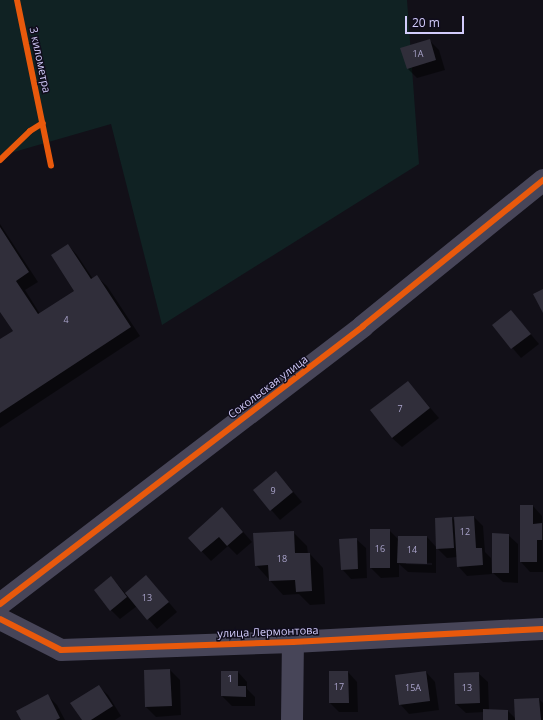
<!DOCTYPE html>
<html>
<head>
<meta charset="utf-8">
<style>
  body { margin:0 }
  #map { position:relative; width:543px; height:720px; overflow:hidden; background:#121018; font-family:"Open Sans",sans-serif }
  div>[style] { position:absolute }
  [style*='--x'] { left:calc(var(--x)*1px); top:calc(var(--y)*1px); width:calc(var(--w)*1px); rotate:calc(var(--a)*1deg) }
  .green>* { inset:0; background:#102223 }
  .shadow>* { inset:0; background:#0007 }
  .building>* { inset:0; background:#302e3a }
  .minor>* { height:22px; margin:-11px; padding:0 11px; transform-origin:11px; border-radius:11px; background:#474558 }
  .cycleway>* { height:6px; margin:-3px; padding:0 3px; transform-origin:3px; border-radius:3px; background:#e8590c }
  span { translate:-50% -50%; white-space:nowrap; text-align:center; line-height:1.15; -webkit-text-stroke:3px #100d1c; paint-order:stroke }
  .number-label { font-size:9px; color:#aaa4cb }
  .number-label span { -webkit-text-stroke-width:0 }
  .street-label { font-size:11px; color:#d2cbfb }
  .scale { position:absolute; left:405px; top:16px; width:59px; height:18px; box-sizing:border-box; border:2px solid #d2cbfb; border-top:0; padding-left:5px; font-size:12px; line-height:14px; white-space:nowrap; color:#d2cbfb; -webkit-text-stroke:3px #100d1c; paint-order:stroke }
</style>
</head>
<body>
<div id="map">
  <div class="green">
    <div style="clip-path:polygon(0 0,407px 0,419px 164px,162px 325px,111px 124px,0 156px)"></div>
  </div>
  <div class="shadow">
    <div style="clip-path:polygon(429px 40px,439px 50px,445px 70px,417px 78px,408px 69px)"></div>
    <div style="clip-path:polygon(0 224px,38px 282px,25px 290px,40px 314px,76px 291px,68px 245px,77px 255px,93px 279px,97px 277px,107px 286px,140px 336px,0 428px,0 341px,14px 331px,0 310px)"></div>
    <div style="clip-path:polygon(511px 311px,539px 344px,521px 358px,493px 325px)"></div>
    <div style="clip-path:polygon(408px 382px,439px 418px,402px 447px,392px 438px)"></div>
    <div style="clip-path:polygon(276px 472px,302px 502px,280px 520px,254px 490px)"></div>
    <div style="clip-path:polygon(521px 506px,533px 506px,542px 516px,543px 572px,530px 572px,521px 562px)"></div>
    <div style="clip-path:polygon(evenodd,474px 517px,483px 526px,485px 552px,491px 558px,492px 574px,467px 576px,458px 566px,457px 557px,447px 558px,436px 547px,436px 573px,408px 572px,399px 564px,399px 577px,381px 578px,371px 568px,371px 530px,389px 530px,398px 539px,427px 537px,437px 548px,452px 518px,455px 521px,474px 517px,406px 562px,432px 563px,432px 565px,406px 564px,406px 562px)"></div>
    <div style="clip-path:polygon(231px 518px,252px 542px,237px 555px,228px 546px,211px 561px,189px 538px)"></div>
    <div style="clip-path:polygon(293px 532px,307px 546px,308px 554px,310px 554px,323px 568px,325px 604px,310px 605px,299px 594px,283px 595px,256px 565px)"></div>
    <div style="clip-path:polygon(508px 535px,518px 544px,518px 583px,503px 582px,493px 573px)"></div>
    <div style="clip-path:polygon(356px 539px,366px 548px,367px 578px,351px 579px,342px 569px)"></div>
    <div style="clip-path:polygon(111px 577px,126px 594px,155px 586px,177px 612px,157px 629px,137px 606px,120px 619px,111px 610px)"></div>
    <div style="clip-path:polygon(170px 670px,180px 680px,181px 715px,156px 717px,146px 707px,145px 671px)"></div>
    <div style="clip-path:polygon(238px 672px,247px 682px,247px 689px,255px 697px,255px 706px,232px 706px,222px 696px)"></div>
    <div style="clip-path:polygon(348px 672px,357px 682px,358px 712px,339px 712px,330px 703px)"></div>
    <div style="clip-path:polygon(426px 672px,435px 682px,439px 710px,409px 714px,400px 704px)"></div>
    <div style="clip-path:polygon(478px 673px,488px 682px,489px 710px,508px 711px,516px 719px,539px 699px,543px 703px,543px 720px,484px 720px,484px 712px,466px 713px,456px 704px,455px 674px)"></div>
    <div style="clip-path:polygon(98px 686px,108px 695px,121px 716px,115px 720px,83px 720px)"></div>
    <div style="clip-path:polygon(48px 696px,57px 705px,65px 720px,22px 720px)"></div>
  </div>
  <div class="building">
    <div style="clip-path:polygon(430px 39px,436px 60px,407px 69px,400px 48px)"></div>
    <div style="clip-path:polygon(0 227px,29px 272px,16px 281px,38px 314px,74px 291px,51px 255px,68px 244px,91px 279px,97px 275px,131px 327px,0 413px,0 339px,13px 331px,0 312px)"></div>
    <div style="clip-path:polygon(543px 289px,543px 313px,533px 294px)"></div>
    <div style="clip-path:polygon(511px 310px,531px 334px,511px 349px,492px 325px)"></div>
    <div style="clip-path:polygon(408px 381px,430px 408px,392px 438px,370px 410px)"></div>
    <div style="clip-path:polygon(276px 471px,293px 492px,270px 511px,253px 490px)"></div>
    <div style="clip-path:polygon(520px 505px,533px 505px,533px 524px,542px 523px,542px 540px,537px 540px,537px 562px,520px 562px)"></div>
    <div style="clip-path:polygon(222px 507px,243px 532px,227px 546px,219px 537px,201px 552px,188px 538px)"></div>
    <div style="clip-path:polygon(474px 516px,476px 548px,482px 548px,483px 565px,457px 567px,454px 517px)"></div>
    <div style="clip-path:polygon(452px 517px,454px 548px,436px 549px,435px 518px)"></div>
    <div style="clip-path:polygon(370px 529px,390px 529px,390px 568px,370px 568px)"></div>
    <div style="clip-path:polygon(294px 531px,295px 553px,310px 553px,312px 591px,296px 592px,295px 580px,269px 581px,268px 565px,255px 566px,253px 533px)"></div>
    <div style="clip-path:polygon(492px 533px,509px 534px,509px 573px,492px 573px)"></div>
    <div style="clip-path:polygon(398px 536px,427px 536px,427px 564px,397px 563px)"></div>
    <div style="clip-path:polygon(357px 538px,358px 569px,341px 570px,339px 539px)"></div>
    <div style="clip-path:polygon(146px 575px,169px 602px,147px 620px,125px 593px)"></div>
    <div style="clip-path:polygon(111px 576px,127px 597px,110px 611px,94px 590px)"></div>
    <div style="clip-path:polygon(170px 669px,172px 706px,145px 707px,144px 670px)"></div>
    <div style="clip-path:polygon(221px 671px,238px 671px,238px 686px,246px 686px,246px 697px,221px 696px)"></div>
    <div style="clip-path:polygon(329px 671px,348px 671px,349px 703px,329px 703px)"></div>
    <div style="clip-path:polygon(426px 671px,430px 701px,399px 705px,395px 675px)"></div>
    <div style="clip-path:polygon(479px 672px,480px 703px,455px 704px,454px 673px)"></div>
    <div style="clip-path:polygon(99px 685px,113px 706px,91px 720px,82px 720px,70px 703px)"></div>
    <div style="clip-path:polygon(48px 694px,60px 718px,56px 720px,21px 720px,16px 711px)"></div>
    <div style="clip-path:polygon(539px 698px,541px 720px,515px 720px,514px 699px)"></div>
    <div style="clip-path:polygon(483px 709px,508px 710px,508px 720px,483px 720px)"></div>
  </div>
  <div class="minor">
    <div style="--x:0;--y:604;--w:457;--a:-37.4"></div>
    <div style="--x:363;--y:326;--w:232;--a:-39"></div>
    <div style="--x:0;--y:619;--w:68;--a:26.9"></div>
    <div style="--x:61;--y:650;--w:232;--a:-2"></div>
    <div style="--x:293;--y:642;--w:250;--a:-3"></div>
    <div style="--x:292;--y:720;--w:78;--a:-89.3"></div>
  </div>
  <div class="cycleway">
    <div style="--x:17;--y:0;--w:169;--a:78.4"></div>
    <div style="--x:0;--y:160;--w:42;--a:-44"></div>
    <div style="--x:30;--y:131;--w:15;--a:-32"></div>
    <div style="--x:0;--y:604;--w:457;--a:-37.4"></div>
    <div style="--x:363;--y:326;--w:232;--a:-39"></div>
    <div style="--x:0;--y:619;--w:68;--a:26.9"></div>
    <div style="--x:61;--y:650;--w:232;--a:-2"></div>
    <div style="--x:293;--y:642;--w:250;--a:-3"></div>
  </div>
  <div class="number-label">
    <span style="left:418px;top:54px">1А</span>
    <span style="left:66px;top:320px">4</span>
    <span style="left:400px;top:409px">7</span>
    <span style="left:273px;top:491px">9</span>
    <span style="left:465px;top:532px">12</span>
    <span style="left:380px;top:549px">16</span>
    <span style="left:412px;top:550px">14</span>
    <span style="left:282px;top:559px">18</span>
    <span style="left:147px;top:598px">13</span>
    <span style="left:230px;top:679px">1</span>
    <span style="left:339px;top:687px">17</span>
    <span style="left:413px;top:688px">15А</span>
    <span style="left:467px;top:688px">13</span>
  </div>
  <div class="street-label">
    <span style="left:40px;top:60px;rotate:78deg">3 километра</span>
    <span style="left:268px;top:387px;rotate:-37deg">Сокольская улица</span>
    <span style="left:268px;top:632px;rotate:-2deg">улица Лермонтова</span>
  </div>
  <div class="scale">20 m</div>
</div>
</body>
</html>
